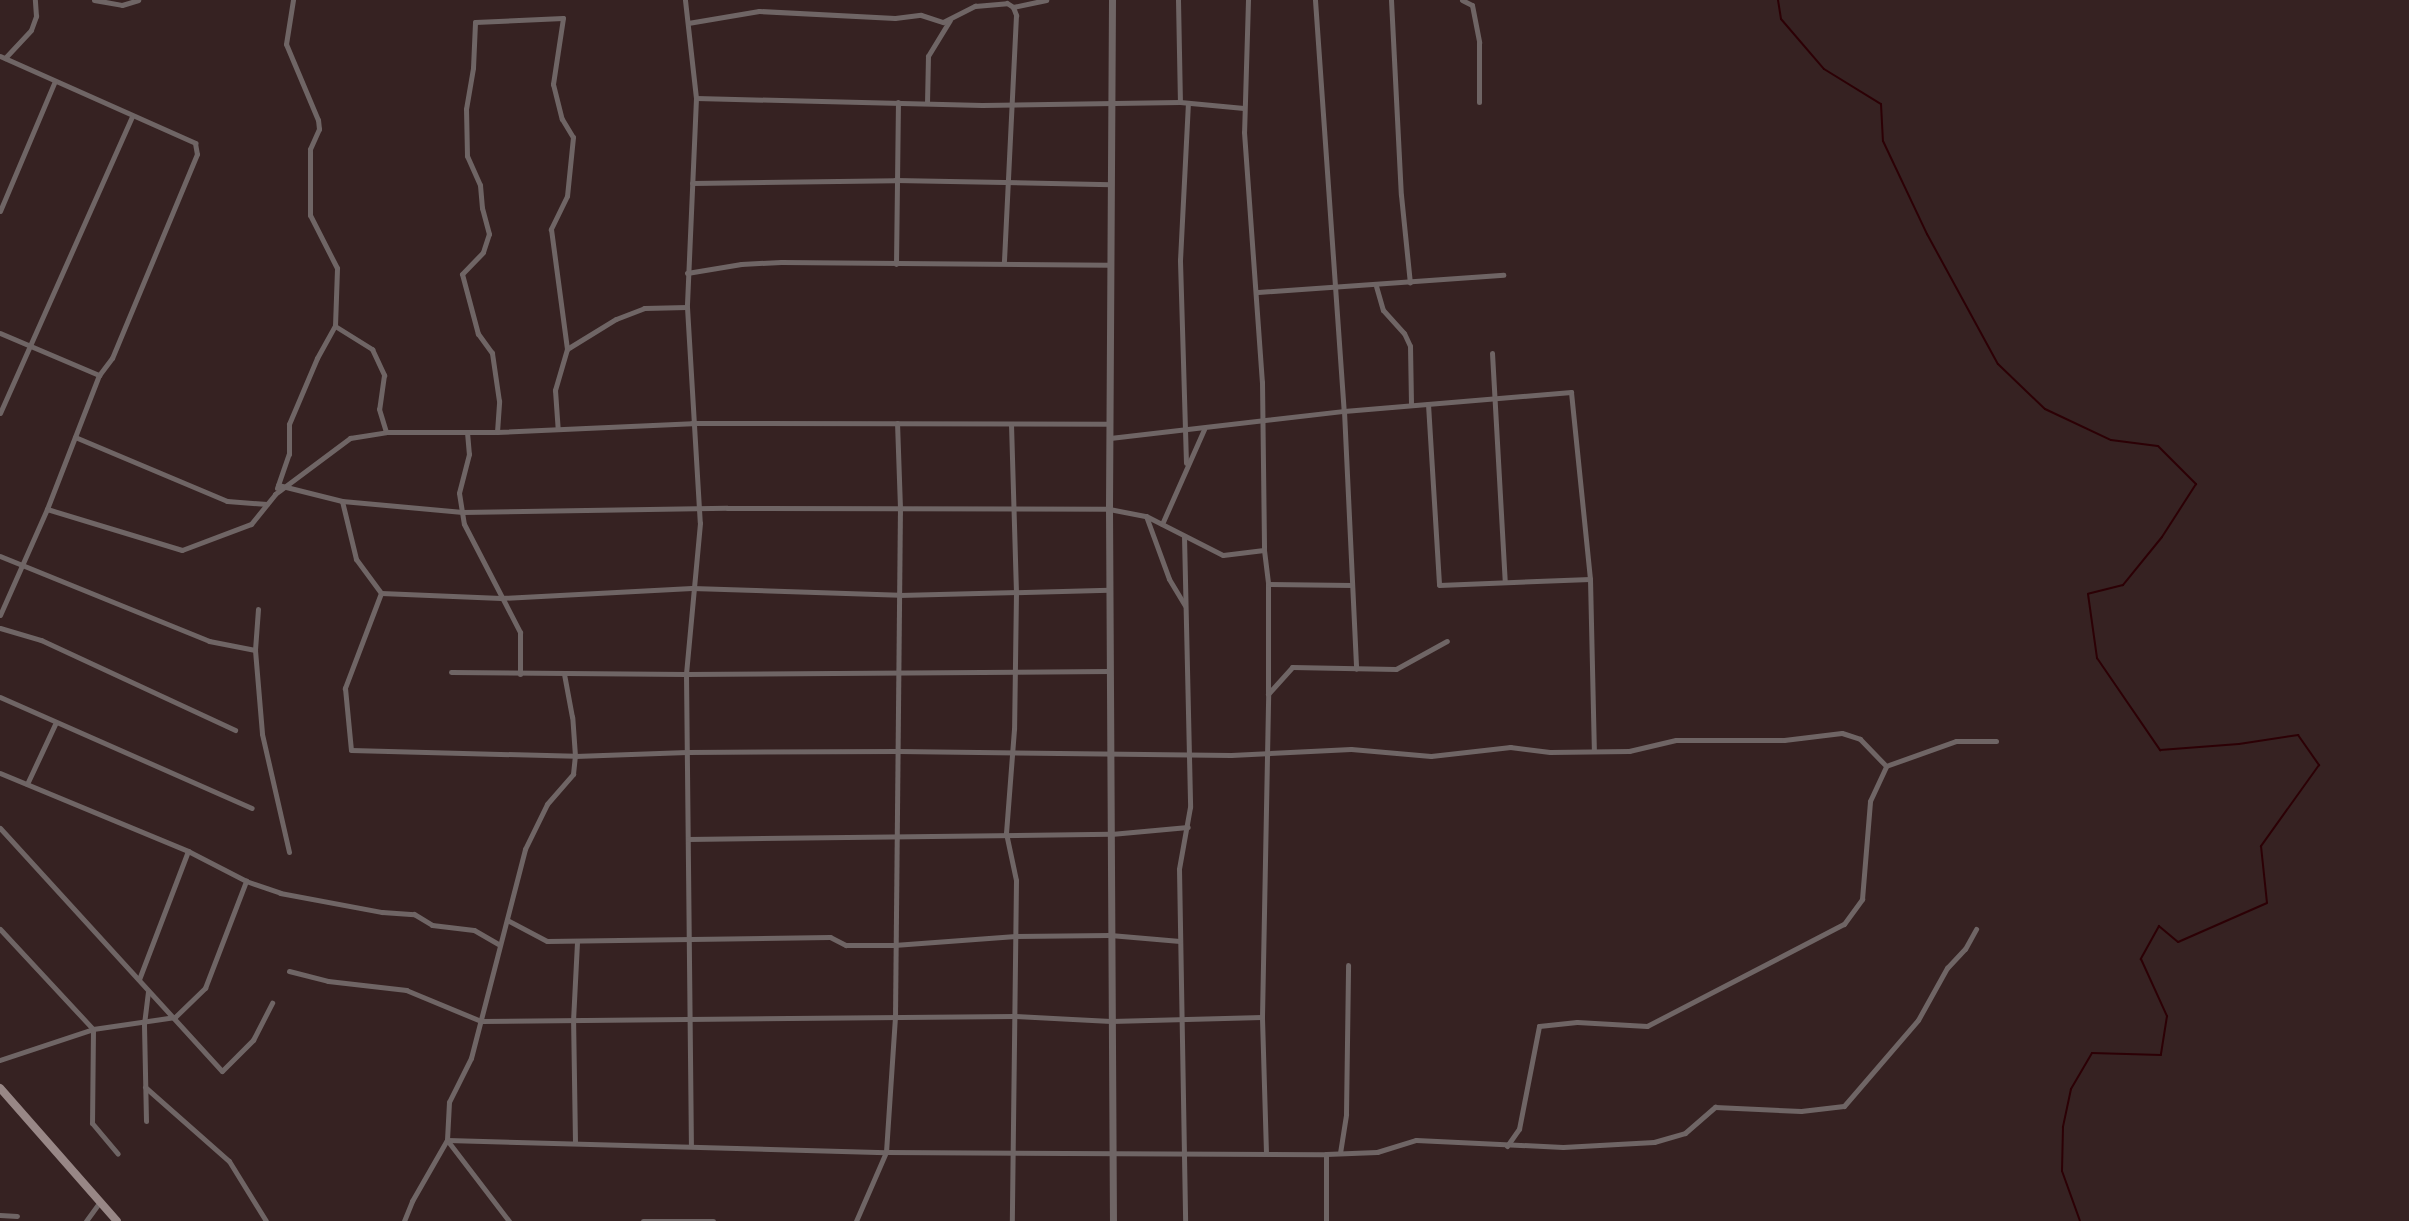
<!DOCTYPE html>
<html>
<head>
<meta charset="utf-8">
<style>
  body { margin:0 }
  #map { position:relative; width:2409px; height:1221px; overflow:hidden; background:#362222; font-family:"Roboto Condensed",sans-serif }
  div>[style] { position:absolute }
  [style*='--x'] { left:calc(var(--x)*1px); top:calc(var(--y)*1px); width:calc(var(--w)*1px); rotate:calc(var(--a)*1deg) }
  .stream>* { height:2px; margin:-1px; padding:0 1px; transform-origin:1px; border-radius:1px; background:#2c0005 }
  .minor>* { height:5px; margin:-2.5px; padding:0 2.5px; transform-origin:2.5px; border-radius:2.5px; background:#6f6565 }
  .tertiary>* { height:7px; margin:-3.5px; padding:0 3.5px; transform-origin:3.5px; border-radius:3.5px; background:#6f6565 }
  .secondary>* { height:8px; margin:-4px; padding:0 4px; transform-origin:4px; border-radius:4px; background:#988786 }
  span { translate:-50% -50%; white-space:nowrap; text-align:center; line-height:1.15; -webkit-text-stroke:5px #362222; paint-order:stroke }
</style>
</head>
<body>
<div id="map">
  <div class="stream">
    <div style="--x:1778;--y:0;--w:19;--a:81"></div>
    <div style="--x:1781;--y:19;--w:66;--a:49.3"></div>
    <div style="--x:1824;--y:69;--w:67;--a:31.6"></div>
    <div style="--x:1881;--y:104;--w:37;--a:87"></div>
    <div style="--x:1883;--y:141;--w:103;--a:64.7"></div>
    <div style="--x:1927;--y:234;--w:148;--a:61.4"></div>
    <div style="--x:1998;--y:364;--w:65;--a:43.8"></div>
    <div style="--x:2045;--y:409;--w:73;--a:25.2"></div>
    <div style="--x:2111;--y:440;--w:47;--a:7.3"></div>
    <div style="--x:2158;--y:446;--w:54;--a:45"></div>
    <div style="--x:2196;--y:484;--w:63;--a:122.7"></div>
    <div style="--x:2162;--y:537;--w:62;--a:129.1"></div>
    <div style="--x:2123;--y:585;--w:36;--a:166"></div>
    <div style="--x:2088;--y:594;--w:65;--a:82"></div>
    <div style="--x:2097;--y:658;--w:112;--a:55.6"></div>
    <div style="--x:2160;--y:750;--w:79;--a:-4.3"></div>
    <div style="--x:2239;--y:744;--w:60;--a:-8.7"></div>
    <div style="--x:2298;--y:735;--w:37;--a:55"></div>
    <div style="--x:2319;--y:765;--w:100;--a:125.6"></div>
    <div style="--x:2261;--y:846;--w:57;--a:84"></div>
    <div style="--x:2267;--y:903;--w:97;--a:156.3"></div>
    <div style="--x:2178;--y:942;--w:25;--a:-140"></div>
    <div style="--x:2159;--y:926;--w:38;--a:119"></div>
    <div style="--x:2141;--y:959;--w:63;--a:65.5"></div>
    <div style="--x:2167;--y:1016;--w:39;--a:99"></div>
    <div style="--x:2161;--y:1055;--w:69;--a:-178.3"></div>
    <div style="--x:2092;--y:1053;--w:42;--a:120.3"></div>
    <div style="--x:2071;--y:1089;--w:39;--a:102"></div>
    <div style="--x:2063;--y:1127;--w:44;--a:91.3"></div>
    <div style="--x:2062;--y:1171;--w:53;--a:70.2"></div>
  </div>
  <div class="minor">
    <div style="--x:94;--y:0;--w:28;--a:10"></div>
    <div style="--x:122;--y:5;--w:17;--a:-17"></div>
    <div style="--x:685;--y:0;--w:99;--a:83.6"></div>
    <div style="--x:696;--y:98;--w:209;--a:92.5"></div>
    <div style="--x:687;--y:307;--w:216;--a:86.6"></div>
    <div style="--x:700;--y:523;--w:152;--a:95.3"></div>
    <div style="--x:686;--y:674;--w:471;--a:89.4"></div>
    <div style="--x:1178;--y:0;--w:102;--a:88.9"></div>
    <div style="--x:1248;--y:0;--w:132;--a:91.7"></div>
    <div style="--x:1244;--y:132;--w:251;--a:85.9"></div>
    <div style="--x:1262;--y:382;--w:168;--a:89.3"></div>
    <div style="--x:1264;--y:550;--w:34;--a:83"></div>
    <div style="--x:1268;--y:584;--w:110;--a:90"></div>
    <div style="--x:1315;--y:0;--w:412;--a:86"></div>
    <div style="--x:1344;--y:411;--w:258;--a:87.3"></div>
    <div style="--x:1391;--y:0;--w:195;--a:87.1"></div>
    <div style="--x:1401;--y:195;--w:88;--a:84.2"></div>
    <div style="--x:1462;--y:0;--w:11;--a:27"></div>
    <div style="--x:1472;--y:5;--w:38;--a:79"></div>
    <div style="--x:1479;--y:42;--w:60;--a:90"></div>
    <div style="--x:1013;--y:7;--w:34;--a:-12"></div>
    <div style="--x:688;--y:23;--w:72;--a:-9.6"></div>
    <div style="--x:759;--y:11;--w:136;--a:2.9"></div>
    <div style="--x:895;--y:18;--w:26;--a:-7"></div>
    <div style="--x:921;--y:15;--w:23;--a:18"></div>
    <div style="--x:943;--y:22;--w:36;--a:-27"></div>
    <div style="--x:975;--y:6;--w:32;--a:-5"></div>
    <div style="--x:1007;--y:3;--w:7;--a:34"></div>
    <div style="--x:1013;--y:7;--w:9;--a:69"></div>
    <div style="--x:1016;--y:15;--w:248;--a:92.8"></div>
    <div style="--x:0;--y:56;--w:214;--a:24"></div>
    <div style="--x:195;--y:143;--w:11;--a:80"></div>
    <div style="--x:197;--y:154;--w:221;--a:112.6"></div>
    <div style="--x:112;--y:358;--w:21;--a:127"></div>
    <div style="--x:99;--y:375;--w:144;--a:111.2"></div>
    <div style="--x:5;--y:58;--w:38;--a:-47"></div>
    <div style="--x:31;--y:30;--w:15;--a:-70"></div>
    <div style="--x:36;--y:16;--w:16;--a:-94"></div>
    <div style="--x:696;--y:98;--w:286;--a:1.4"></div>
    <div style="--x:982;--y:105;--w:198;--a:-0.9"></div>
    <div style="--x:1180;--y:102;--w:64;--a:5.4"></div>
    <div style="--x:927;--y:103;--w:47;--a:-88.8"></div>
    <div style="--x:928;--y:56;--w:42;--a:-58.6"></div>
    <div style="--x:692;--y:183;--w:203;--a:-0.8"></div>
    <div style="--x:895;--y:180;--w:216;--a:1.1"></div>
    <div style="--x:0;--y:211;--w:141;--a:-67.1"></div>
    <div style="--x:896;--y:264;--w:162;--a:-89.3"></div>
    <div style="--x:687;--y:273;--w:55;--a:-9.5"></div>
    <div style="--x:741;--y:264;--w:40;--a:-2.9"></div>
    <div style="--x:781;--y:262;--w:328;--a:0.5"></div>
    <div style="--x:1376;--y:286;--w:25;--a:74"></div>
    <div style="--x:1383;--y:310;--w:31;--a:48"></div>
    <div style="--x:1404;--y:333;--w:14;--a:65"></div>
    <div style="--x:1410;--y:346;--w:59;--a:89"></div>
    <div style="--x:1258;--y:292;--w:246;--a:-4"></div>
    <div style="--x:335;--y:326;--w:44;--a:31.9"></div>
    <div style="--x:372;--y:349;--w:29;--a:65"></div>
    <div style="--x:384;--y:375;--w:34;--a:98"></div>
    <div style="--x:379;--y:409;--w:24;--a:73"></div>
    <div style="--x:0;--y:333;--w:108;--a:23"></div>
    <div style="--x:567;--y:349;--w:57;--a:-31.5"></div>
    <div style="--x:616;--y:319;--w:30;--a:-21"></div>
    <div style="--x:644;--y:308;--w:43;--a:-1.3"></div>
    <div style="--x:1492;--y:353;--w:229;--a:86.8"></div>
    <div style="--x:1428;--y:404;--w:181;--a:86.5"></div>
    <div style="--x:1439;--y:585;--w:151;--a:-2.3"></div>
    <div style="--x:0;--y:413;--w:325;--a:-66"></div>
    <div style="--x:1011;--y:424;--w:168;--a:88.3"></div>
    <div style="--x:1016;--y:592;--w:137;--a:90.8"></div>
    <div style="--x:1014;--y:729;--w:104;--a:94.4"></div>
    <div style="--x:1006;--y:833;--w:48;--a:78"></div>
    <div style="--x:1016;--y:880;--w:341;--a:90.7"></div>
    <div style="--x:467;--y:432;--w:22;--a:85"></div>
    <div style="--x:469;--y:454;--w:40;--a:104.4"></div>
    <div style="--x:459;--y:493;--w:31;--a:81"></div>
    <div style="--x:464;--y:524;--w:122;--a:62.6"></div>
    <div style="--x:520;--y:632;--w:42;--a:90"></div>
    <div style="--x:497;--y:432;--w:31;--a:-86"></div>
    <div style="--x:499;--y:401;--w:49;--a:-98.3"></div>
    <div style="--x:492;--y:353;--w:24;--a:-126"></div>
    <div style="--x:478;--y:334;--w:62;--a:-104.9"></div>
    <div style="--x:462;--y:274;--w:30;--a:-46"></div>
    <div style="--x:483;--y:252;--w:19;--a:-72"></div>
    <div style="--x:489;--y:234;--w:27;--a:-105"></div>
    <div style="--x:482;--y:208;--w:23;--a:-95"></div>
    <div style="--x:480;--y:185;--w:32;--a:-114"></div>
    <div style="--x:467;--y:156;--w:47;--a:-91.2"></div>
    <div style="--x:466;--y:109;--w:42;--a:-80.3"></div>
    <div style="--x:473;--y:68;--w:46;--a:-87.5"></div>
    <div style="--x:475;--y:22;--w:88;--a:-2.6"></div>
    <div style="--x:563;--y:18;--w:67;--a:98.6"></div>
    <div style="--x:553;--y:84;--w:36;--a:76"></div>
    <div style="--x:562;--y:119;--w:21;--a:59"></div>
    <div style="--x:573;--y:137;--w:59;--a:95.8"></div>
    <div style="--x:567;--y:196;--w:37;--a:116"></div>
    <div style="--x:551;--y:229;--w:121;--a:82.4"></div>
    <div style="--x:567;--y:349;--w:43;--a:106.3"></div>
    <div style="--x:555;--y:390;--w:39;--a:86"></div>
    <div style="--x:75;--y:437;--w:165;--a:22.8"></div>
    <div style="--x:227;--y:501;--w:40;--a:4.3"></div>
    <div style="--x:1110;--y:438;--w:236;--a:-6.6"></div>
    <div style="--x:1344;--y:411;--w:228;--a:-4.8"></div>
    <div style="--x:1571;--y:392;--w:188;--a:84.2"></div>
    <div style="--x:1590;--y:579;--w:172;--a:88.7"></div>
    <div style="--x:1186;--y:463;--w:203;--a:-91.7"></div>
    <div style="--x:1180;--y:260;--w:156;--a:-87.1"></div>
    <div style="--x:278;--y:485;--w:66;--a:14"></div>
    <div style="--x:342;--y:501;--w:121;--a:5.2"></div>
    <div style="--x:462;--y:512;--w:265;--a:-0.9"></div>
    <div style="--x:727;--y:508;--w:382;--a:0.1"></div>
    <div style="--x:1109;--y:509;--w:38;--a:11"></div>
    <div style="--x:1146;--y:516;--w:86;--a:26.9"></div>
    <div style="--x:1223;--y:555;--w:41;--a:-7"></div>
    <div style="--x:277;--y:488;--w:36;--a:-71"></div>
    <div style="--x:289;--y:454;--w:30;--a:-90"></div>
    <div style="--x:289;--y:424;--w:72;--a:-67"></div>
    <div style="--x:317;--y:358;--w:37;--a:-61"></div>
    <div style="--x:335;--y:326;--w:58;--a:-88"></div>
    <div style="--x:337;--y:268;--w:59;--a:-117"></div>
    <div style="--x:310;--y:215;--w:66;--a:-90"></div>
    <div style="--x:310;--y:149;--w:22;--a:-66"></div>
    <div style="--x:319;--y:129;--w:9;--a:-96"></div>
    <div style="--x:318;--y:120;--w:82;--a:-112.8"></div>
    <div style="--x:286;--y:44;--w:45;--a:-81"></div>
    <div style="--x:342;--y:501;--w:60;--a:76.4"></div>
    <div style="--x:356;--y:559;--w:42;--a:53.7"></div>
    <div style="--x:381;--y:593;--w:102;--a:110.8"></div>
    <div style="--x:345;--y:688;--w:62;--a:84.5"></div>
    <div style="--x:351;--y:750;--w:224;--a:1.5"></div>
    <div style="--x:575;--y:756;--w:112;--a:-2"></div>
    <div style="--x:687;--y:752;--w:211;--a:-0.3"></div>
    <div style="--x:898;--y:751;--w:333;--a:0.7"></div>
    <div style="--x:1231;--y:755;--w:120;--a:-2.9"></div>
    <div style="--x:1351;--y:749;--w:80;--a:5"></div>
    <div style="--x:1431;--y:756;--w:80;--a:-6.5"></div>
    <div style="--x:1510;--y:747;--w:40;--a:7.1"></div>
    <div style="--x:1550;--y:752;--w:79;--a:-0.7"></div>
    <div style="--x:1629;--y:751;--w:48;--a:-13.2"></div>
    <div style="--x:1676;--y:740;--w:108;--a:0"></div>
    <div style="--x:1784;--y:740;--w:58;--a:-6.9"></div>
    <div style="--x:1842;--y:733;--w:19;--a:18"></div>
    <div style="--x:1860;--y:739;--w:37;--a:46"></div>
    <div style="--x:1146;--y:516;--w:67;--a:69.9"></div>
    <div style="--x:1169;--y:579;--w:31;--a:59"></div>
    <div style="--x:1162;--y:524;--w:104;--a:-66.1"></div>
    <div style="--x:1184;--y:536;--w:271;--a:88.7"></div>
    <div style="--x:1190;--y:807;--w:63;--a:100.1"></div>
    <div style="--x:1179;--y:869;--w:352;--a:89"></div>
    <div style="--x:0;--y:556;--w:226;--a:22.1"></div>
    <div style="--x:209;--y:641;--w:47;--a:11.1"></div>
    <div style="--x:1268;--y:584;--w:84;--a:0.7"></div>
    <div style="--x:381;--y:593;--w:120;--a:2.4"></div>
    <div style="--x:501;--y:598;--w:191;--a:-3"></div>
    <div style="--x:692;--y:588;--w:207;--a:1.9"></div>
    <div style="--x:899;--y:595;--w:210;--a:-1.4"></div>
    <div style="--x:258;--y:609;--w:41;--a:94.2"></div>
    <div style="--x:255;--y:650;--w:84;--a:85.2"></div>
    <div style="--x:262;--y:734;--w:121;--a:77.1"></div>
    <div style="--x:0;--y:615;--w:116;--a:-66.1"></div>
    <div style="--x:47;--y:509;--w:141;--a:16.9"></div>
    <div style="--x:182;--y:550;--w:74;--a:-20.6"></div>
    <div style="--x:251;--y:524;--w:38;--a:-51"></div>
    <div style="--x:275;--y:494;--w:94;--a:-36.7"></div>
    <div style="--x:350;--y:438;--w:36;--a:-9"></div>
    <div style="--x:386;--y:432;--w:111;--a:0"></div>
    <div style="--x:497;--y:432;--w:195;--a:-2.6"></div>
    <div style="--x:692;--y:423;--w:418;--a:0.1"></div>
    <div style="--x:0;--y:628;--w:43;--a:16.3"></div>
    <div style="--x:41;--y:640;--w:214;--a:24.9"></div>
    <div style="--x:451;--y:672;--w:235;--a:0.5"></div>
    <div style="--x:686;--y:674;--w:424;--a:-0.4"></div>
    <div style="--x:0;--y:697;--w:275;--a:23.8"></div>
    <div style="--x:0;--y:773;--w:204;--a:22.5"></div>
    <div style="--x:188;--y:851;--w:137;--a:110.9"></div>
    <div style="--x:27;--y:784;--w:68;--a:-64.9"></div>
    <div style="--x:0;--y:828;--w:329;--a:47.6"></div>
    <div style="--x:222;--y:1071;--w:44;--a:-45"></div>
    <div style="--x:253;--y:1040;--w:42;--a:-62.8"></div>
    <div style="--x:688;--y:839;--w:423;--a:-0.7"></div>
    <div style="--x:1111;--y:834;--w:77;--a:-5.2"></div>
    <div style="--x:188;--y:851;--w:65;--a:27.3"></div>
    <div style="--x:246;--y:881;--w:36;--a:19"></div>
    <div style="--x:280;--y:893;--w:104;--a:10.6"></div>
    <div style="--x:382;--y:912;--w:32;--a:4"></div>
    <div style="--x:414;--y:914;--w:21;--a:31"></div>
    <div style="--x:432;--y:925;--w:42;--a:6.8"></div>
    <div style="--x:474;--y:930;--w:28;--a:30"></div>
    <div style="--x:507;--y:920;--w:45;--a:27.7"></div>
    <div style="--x:547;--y:941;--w:283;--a:-0.8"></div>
    <div style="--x:830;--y:937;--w:18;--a:27"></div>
    <div style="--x:846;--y:945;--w:48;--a:0"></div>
    <div style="--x:894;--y:945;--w:122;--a:-4.2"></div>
    <div style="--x:1016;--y:936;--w:94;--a:-0.6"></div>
    <div style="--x:1110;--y:935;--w:70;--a:4.9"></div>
    <div style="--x:0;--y:929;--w:137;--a:47.1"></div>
    <div style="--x:93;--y:1029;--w:94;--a:90.6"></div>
    <div style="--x:92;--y:1123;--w:40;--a:50"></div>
    <div style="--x:289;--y:971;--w:40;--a:14.4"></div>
    <div style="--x:328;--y:981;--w:79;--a:6.6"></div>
    <div style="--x:406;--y:990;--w:81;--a:22.5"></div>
    <div style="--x:481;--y:1021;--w:533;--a:-0.54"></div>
    <div style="--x:1014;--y:1016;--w:97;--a:3"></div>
    <div style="--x:1111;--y:1021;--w:151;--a:-1.5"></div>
    <div style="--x:0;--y:1060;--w:98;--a:-18.4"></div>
    <div style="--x:93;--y:1029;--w:83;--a:-8.3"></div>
    <div style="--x:175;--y:1017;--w:42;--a:-44"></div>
    <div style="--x:205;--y:988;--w:115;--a:-69"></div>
    <div style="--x:145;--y:1087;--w:112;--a:41.4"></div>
    <div style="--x:229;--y:1161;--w:70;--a:58.3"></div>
    <div style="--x:146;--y:1121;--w:97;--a:-91.2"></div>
    <div style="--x:144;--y:1024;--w:33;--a:-83"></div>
    <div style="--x:447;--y:1140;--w:439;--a:1.6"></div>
    <div style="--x:886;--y:1152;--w:440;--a:0.3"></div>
    <div style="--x:1326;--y:1154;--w:51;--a:-2.2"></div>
    <div style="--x:1377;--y:1152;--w:41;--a:-17.1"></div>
    <div style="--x:1416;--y:1140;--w:147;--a:2.7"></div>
    <div style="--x:1563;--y:1147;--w:91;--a:-3.1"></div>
    <div style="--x:1654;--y:1142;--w:32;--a:-16"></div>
    <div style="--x:1685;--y:1133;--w:40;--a:-41"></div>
    <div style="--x:1715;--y:1107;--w:86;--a:2.7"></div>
    <div style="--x:1801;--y:1111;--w:43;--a:-6.6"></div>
    <div style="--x:1844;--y:1106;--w:113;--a:-49.3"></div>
    <div style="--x:1918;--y:1020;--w:60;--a:-60.9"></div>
    <div style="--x:1947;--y:968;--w:26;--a:-47"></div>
    <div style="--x:1965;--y:949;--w:23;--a:-61"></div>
    <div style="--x:447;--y:1140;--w:102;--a:52.6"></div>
    <div style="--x:575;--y:1142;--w:121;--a:-90.9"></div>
    <div style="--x:573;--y:1021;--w:80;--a:-87.1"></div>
    <div style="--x:1507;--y:1146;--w:21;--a:-55"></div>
    <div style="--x:1519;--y:1129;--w:105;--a:-79"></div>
    <div style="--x:1539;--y:1026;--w:38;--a:-6"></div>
    <div style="--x:1577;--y:1022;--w:70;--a:3.3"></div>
    <div style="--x:1647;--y:1026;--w:222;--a:-27.4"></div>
    <div style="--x:1844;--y:924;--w:31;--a:-54"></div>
    <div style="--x:1862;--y:899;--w:98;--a:-85.3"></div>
    <div style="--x:1870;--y:801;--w:38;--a:-65"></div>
    <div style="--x:1886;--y:766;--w:74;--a:-19.7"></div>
    <div style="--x:1956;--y:741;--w:40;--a:0"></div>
    <div style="--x:1266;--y:1153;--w:136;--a:-91.7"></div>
    <div style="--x:1262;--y:1017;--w:323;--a:-88.9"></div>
    <div style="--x:1268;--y:694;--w:36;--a:-48"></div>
    <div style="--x:1292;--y:667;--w:104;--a:1.1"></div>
    <div style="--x:1396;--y:669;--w:58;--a:-28.8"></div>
    <div style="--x:1340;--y:1153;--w:39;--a:-81"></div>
    <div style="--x:1346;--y:1114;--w:149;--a:-89.2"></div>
    <div style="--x:0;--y:1215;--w:17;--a:3"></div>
    <div style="--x:86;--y:1221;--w:24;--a:-54"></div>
    <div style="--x:404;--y:1221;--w:22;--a:-68"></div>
    <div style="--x:412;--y:1201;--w:70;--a:-60.2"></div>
    <div style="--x:447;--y:1140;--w:38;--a:-87"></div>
    <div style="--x:449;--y:1102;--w:49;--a:-63.4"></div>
    <div style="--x:471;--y:1058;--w:216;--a:-75.5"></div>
    <div style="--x:525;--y:849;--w:50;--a:-63.9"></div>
    <div style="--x:547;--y:804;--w:40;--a:-49"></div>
    <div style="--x:573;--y:774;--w:18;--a:-84"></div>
    <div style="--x:575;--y:756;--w:39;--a:-94"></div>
    <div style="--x:572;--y:717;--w:44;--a:-100.5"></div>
    <div style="--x:643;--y:1221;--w:70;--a:0"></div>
    <div style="--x:856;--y:1221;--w:75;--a:-66.5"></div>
    <div style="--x:886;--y:1152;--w:135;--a:-86.2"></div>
    <div style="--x:895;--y:1017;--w:509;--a:-89.44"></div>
    <div style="--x:900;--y:508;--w:85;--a:-92"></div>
    <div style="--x:1326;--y:1221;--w:67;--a:-90"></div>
  </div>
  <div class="tertiary">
    <div style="--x:1112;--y:0;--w:509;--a:90.34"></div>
    <div style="--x:1109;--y:509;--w:712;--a:89.68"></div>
  </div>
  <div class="secondary">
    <div style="--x:0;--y:1088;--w:177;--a:48.7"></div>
  </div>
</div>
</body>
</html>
